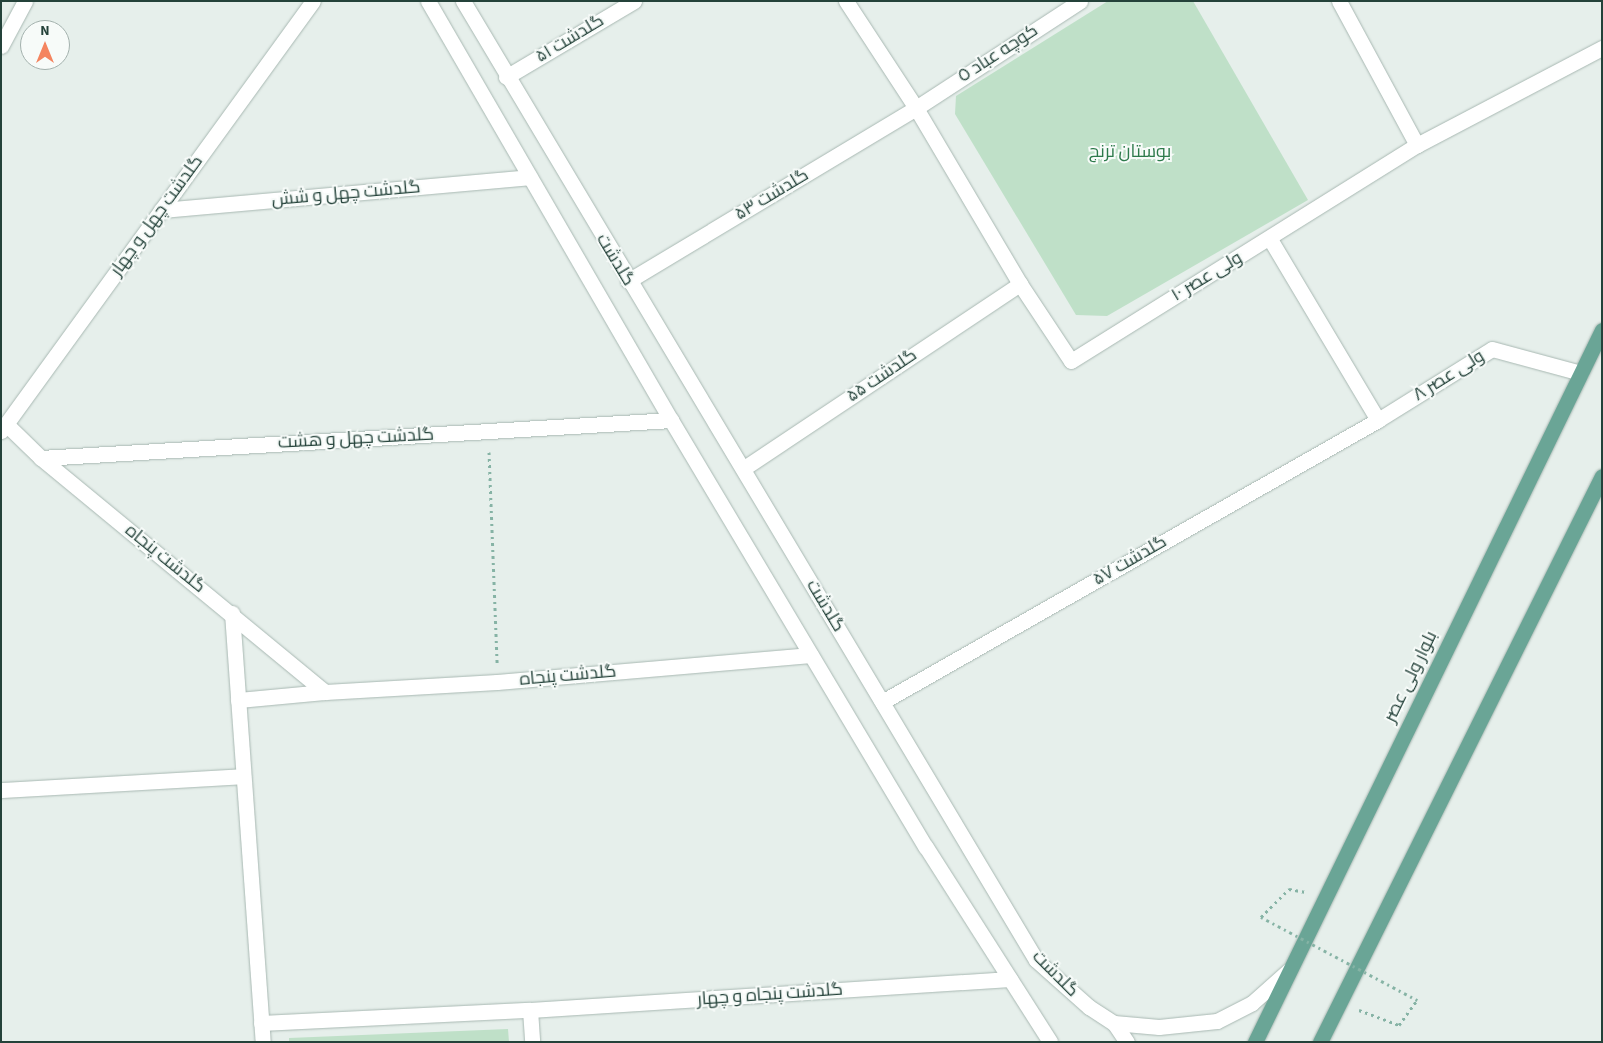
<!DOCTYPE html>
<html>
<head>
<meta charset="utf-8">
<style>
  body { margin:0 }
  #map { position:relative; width:1603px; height:1043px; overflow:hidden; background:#e6efeb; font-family:"Source Sans 3",Cairo,sans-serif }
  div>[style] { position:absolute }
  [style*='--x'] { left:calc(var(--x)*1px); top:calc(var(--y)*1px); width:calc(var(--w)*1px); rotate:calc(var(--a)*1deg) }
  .green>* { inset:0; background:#bfe0c8 }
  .path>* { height:3px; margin-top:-1.5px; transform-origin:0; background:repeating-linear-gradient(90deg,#86b3a5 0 2.5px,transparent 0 6.5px) }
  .roads { filter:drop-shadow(0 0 1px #a8b8b2) drop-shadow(0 0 1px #a8b8b2) }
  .minor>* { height:15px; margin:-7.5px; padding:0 7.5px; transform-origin:7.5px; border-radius:7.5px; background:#fff }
  .major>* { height:15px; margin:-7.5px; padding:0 7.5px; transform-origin:7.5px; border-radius:7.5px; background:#6aa596 }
  .path-bridge>* { height:3px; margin-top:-1.5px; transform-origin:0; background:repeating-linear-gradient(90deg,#86b3a5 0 2.5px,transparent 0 6.5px) }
  span { translate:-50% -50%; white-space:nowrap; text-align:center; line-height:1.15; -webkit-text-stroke:4px #f7fbf9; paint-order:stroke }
  .street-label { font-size:18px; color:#24423a }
  .park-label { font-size:18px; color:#2d7a4b }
  .frame { position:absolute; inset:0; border:2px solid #24423a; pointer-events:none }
  .north { position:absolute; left:20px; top:20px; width:50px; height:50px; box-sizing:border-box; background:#f7fbf9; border:1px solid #a3b1ad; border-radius:50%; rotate:0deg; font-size:14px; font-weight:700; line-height:20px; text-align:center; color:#24423a }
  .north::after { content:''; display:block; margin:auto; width:18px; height:22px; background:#f4845f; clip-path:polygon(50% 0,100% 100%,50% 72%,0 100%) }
</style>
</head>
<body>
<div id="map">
  <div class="green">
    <div style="clip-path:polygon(1108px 1px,1193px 1px,1308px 200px,1107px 316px,1076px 315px,955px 114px,956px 96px)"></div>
    <div style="clip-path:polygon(508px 1029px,509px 1042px,289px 1042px,289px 1038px)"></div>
  </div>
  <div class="path">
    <div style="--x:489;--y:452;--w:211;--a:87.8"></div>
    <div style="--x:1261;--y:917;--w:40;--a:-45"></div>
    <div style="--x:1289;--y:889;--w:17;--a:10"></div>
    <div style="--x:1359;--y:1010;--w:43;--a:20.6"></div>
    <div style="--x:1399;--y:1025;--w:31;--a:-54"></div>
  </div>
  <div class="roads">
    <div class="minor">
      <div style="--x:428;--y:1;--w:484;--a:59.9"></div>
      <div style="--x:671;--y:420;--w:497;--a:59.2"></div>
      <div style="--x:926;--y:847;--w:231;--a:57.5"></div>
      <div style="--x:463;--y:1;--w:1117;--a:59.14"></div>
      <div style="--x:1036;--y:960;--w:71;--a:41.6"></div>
      <div style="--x:1089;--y:1007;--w:30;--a:33"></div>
      <div style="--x:1114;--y:1023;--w:45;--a:5.1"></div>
      <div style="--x:1159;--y:1027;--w:58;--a:-5.9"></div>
      <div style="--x:1217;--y:1021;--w:39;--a:-27"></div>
      <div style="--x:1252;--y:1003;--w:50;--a:-41.7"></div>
      <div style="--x:846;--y:1;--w:128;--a:56.8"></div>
      <div style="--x:916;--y:108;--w:204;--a:59.4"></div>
      <div style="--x:1020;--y:284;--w:92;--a:56.5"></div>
      <div style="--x:1071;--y:361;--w:408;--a:-32"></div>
      <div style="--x:1417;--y:145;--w:209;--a:-27.7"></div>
      <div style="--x:1339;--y:1;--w:164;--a:61.6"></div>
      <div style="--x:1;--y:46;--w:51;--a:-61.9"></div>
      <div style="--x:506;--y:77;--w:149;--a:-30.7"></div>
      <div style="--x:161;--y:210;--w:370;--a:-5.1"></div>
      <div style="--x:1270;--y:239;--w:211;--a:59.2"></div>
      <div style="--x:628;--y:281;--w:336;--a:-31"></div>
      <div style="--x:916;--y:108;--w:196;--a:-33.1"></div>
      <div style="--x:6;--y:424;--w:49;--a:44.2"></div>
      <div style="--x:41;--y:458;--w:368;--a:39.5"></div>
      <div style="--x:325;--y:692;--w:172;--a:-3.3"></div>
      <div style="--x:497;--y:682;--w:315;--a:-4.9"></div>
      <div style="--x:1;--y:431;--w:531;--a:-54.04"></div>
      <div style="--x:41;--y:458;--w:631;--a:-3.45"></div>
      <div style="--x:744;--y:468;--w:332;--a:-33.7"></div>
      <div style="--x:232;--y:613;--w:430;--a:85.9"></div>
      <div style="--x:238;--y:700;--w:87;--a:-5.3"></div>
      <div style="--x:882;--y:702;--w:571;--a:-29.62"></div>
      <div style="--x:1378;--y:420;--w:134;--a:-31.9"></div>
      <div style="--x:1492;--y:349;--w:92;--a:15.1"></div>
      <div style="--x:1;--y:790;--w:242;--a:-3.3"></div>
      <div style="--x:530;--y:1010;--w:481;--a:-3.7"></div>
      <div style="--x:261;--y:1023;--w:269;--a:-2.8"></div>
      <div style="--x:530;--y:1010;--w:32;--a:86"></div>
      <div style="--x:1114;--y:1023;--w:23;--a:56"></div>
    </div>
    <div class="major">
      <div style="--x:1255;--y:1042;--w:792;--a:-64.02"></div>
      <div style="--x:1320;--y:1042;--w:632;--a:-63.52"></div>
    </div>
  </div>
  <div class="path-bridge">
    <div style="--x:1261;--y:917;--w:177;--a:28"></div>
  </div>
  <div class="street-label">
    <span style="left:570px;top:39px;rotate:-31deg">گلدشت ۵۱</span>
    <span style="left:998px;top:54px;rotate:-33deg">كوچه عباد ٥</span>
    <span style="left:346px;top:194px;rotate:-5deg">گلدشت چهل و شش</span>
    <span style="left:772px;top:195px;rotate:-31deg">گلدشت ۵۳</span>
    <span style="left:157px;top:216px;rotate:-54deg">گلدشت چهل و چهار</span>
    <span style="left:615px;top:260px;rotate:59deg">گلدشت</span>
    <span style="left:1207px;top:277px;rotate:-31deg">ولی عصر ۱۰</span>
    <span style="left:882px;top:376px;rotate:-34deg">گلدشت ۵۵</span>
    <span style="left:1449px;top:376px;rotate:-32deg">ولی عصر ۸</span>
    <span style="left:356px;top:439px;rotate:-3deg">گلدشت چهل و هشت</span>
    <span style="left:165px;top:559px;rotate:39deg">گلدشت پنجاه</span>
    <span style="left:1130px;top:561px;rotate:-30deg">گلدشت ۵۷</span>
    <span style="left:825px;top:606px;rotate:59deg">گلدشت</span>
    <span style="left:568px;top:676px;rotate:-5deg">گلدشت پنجاه</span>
    <span style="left:1411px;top:677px;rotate:-64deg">بلوار ولی عصر</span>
    <span style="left:1055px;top:974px;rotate:45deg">گلدشت</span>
    <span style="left:770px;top:995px;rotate:-4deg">گلدشت پنجاه و چهار</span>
  </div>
  <div class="park-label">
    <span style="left:1130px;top:152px">بوستان ترنج</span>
  </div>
  <div class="frame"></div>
  <div class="north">N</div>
</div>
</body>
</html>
